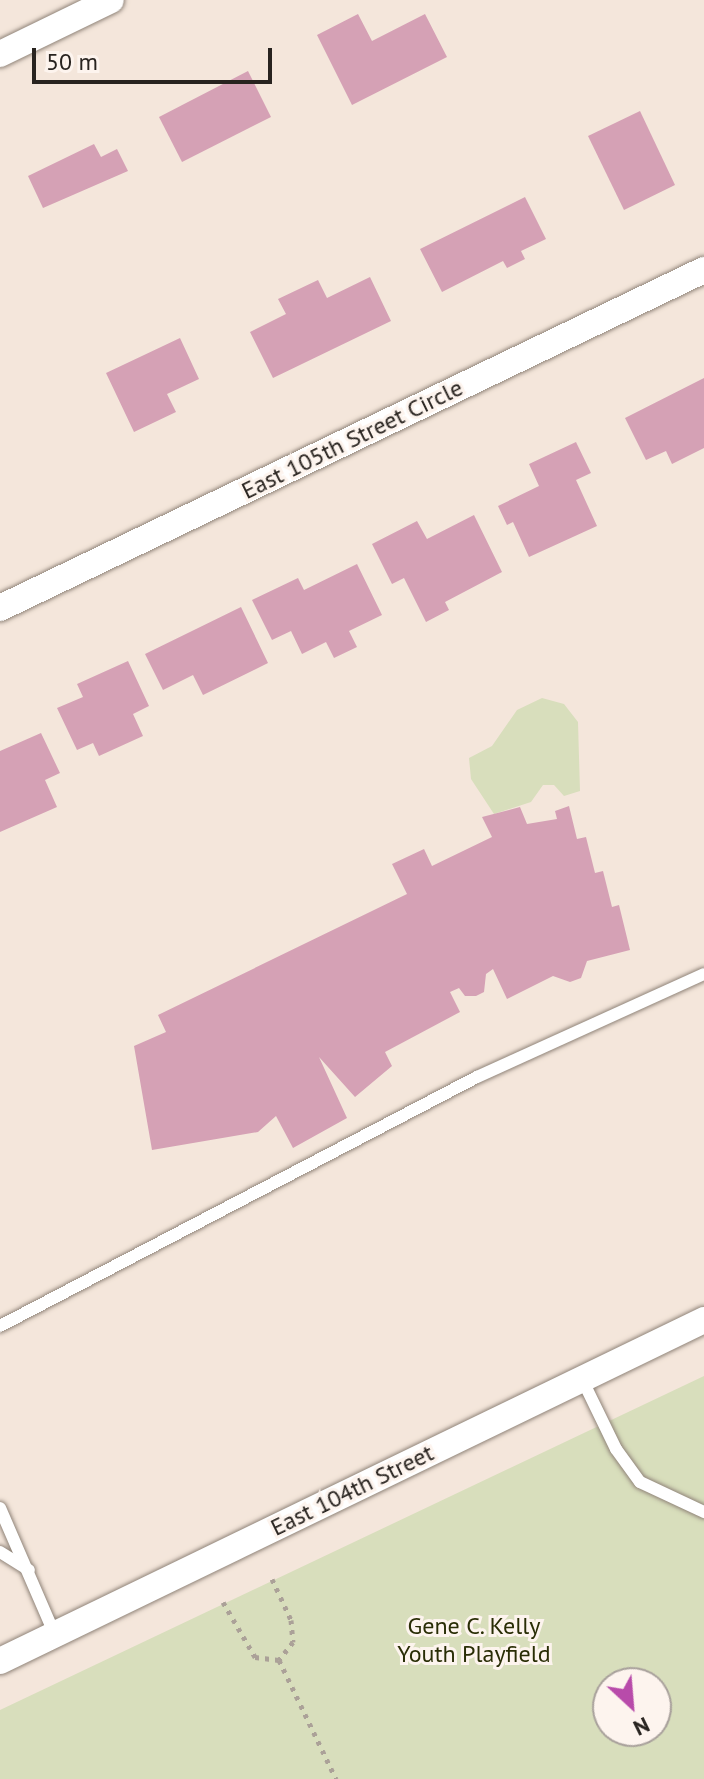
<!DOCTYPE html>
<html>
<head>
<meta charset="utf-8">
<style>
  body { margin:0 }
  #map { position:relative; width:704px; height:1779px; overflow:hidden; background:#f4e6db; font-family:"PT Sans",sans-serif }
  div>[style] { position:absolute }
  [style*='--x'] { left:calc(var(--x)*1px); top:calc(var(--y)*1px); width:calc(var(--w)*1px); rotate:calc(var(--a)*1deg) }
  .green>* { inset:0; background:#d8debc }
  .building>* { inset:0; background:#d5a1b5 }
  .path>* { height:5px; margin-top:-2.5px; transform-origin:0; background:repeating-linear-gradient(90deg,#aba198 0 4px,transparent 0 10px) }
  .roads { filter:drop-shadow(0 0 2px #908479) drop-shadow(0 0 2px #908479) }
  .lane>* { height:12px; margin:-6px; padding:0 6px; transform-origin:6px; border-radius:6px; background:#fff }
  .street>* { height:26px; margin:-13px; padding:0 13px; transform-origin:13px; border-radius:13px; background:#fff }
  span { translate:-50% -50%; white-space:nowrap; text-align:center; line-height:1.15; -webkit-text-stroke:6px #fdf4ee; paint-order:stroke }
  .street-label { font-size:24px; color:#28231f }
  .park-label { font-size:24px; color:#292d05 }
  .north { position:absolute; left:592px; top:1667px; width:80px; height:80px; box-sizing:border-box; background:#fdf4ee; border:2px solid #a8a09b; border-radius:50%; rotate:154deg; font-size:22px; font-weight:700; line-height:32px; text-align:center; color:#28231f }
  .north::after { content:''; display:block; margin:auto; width:28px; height:36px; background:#b84baa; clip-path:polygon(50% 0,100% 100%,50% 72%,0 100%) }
  .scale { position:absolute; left:32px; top:48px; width:240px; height:36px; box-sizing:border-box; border:4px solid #28231f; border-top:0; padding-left:10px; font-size:24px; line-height:28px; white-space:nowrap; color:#28231f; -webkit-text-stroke:6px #fdf4ee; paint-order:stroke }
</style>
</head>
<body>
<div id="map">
  <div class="green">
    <div style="clip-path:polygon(542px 698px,564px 704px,578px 722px,580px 791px,564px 796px,554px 785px,543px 785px,531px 802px,494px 814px,471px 779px,469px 758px,492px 746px,517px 710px)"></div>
    <div style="clip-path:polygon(evenodd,704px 1376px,704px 1779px,0 1779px,0 1710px,704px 1376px,608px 1683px,656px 1683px,656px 1731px,608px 1731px,608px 1683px)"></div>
  </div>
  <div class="building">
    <div style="clip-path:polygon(358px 14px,372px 41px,425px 14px,447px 57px,352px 105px,317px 35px)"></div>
    <div style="clip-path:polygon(248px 71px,271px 117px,182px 162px,159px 117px)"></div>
    <div style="clip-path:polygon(640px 111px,675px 185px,624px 210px,588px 136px)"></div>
    <div style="clip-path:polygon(94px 144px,101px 157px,117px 149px,128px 171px,43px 208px,28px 176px)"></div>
    <div style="clip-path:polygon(525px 197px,546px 239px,521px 251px,525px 259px,507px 268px,503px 261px,442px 292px,420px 249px)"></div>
    <div style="clip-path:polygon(370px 277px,391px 321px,273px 378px,250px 332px,286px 314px,278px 299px,318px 280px,327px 298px)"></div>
    <div style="clip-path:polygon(180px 338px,199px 379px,167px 394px,176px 412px,134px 432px,106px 373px)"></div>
    <div style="clip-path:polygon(704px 378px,704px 448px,672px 464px,666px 451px,646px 460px,625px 418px)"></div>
    <div style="clip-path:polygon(576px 442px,591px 473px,576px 480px,597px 526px,529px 557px,513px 522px,507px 525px,498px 506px,539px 486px,529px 464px)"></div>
    <div style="clip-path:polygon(474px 515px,502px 572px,445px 602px,449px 610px,426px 622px,404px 578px,392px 584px,372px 544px,417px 521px,427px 539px)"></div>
    <div style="clip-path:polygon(357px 564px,382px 615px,349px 631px,357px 647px,334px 658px,326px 642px,302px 654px,291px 631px,272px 640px,252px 600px,298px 578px,304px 590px)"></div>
    <div style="clip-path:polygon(241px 607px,268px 663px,203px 695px,193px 675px,163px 690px,145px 654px)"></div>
    <div style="clip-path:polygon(128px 661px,149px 706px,133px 714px,143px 736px,99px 756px,93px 743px,77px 750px,57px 708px,83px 697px,77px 684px)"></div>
    <div style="clip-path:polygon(41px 733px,60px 773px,45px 780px,57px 807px,0 832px,0 751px)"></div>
    <div style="clip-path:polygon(569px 806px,577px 839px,586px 837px,595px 873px,603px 871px,612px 907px,619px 905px,630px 950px,587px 961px,581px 978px,570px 982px,553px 976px,507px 999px,493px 969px,486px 974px,484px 992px,476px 996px,465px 996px,459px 988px,450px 992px,460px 1012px,385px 1052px,392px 1066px,355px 1097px,319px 1057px,347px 1118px,293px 1148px,276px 1116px,258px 1132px,152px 1150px,134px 1046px,166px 1032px,158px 1015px,407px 894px,392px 864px,424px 849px,432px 866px,492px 837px,482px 817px,520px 807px,527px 824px,557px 819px,555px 811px)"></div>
  </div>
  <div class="path">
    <div style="--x:272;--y:1579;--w:45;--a:65.1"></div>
    <div style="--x:291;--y:1620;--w:22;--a:85"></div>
    <div style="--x:293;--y:1642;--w:23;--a:128"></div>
    <div style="--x:223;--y:1602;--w:64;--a:59.8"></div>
    <div style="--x:255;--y:1657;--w:24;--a:7"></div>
    <div style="--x:279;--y:1660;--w:132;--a:64.4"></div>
  </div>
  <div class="roads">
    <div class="lane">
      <div style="--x:0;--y:1326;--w:538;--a:-27.57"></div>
      <div style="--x:477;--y:1077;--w:249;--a:-24.4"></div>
      <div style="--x:582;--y:1379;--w:78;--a:64.1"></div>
      <div style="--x:616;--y:1449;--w:41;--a:54"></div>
      <div style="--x:640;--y:1482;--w:71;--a:25.1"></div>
      <div style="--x:0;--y:1508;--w:138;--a:66.6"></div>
      <div style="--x:0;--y:1552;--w:34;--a:32"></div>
    </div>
    <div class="street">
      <div style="--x:0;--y:54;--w:123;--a:-25.9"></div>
      <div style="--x:0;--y:608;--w:781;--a:-25.65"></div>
      <div style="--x:0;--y:1661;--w:782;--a:-25.84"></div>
    </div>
  </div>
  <div class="street-label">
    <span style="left:352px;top:439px;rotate:-26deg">East 105th Street Circle</span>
    <span style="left:352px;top:1490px;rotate:-26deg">East 104th Street</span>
  </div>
  <div class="park-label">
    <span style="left:474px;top:1640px">Gene C. Kelly<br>Youth Playfield</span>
  </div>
  <div class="north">N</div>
  <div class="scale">50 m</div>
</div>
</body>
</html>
